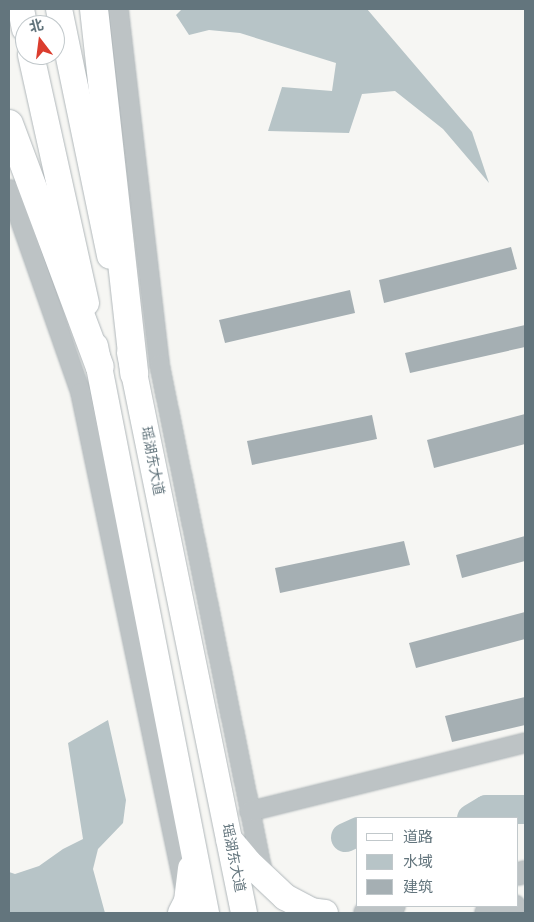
<!DOCTYPE html>
<html>
<head>
<meta charset="utf-8">
<style>
  body { margin:0 }
  #map { position:relative; width:534px; height:922px; overflow:hidden; background:#f6f6f3; font-family:"Source Sans 3","Noto Sans SC",sans-serif }
  div>[style] { position:absolute }
  [style*='--x'] { left:calc(var(--x)*1px); top:calc(var(--y)*1px); width:calc(var(--w)*1px); rotate:calc(var(--a)*1deg) }
  .water>* { inset:0; background:#b7c4c7 }
  .river>* { height:29px; margin:-14.5px; padding:0 14.5px; transform-origin:14.5px; border-radius:14.5px; background:#b7c4c7 }
  .building>* { inset:0; background:#a5afb3 }
  .roads { filter:drop-shadow(0 0 1px #b0b7ba) drop-shadow(0 0 1px #b0b7ba) }
  .minor>* { height:19px; margin:-9.5px; padding:0 9.5px; transform-origin:9.5px; border-radius:9.5px; background:#bdc3c5 }
  .tertiary>* { height:22px; margin:-11px; padding:0 11px; transform-origin:11px; border-radius:11px; background:#bdc3c5 }
  .secondary>* { height:26px; margin:-13px; padding:0 13px; transform-origin:13px; border-radius:13px; background:#fff }
  .primary>* { height:28px; margin:-14px; padding:0 14px; transform-origin:14px; border-radius:14px; background:#fff }
  span { translate:-50% -50%; white-space:nowrap; text-align:center; line-height:1.15; -webkit-text-stroke:5px #fff; paint-order:stroke }
  .street-label { font-size:14px; color:#63757d }
  .frame { position:absolute; inset:0; border:10px solid #63757d; pointer-events:none }
  .legend { position:absolute; left:356px; top:817px; width:162px; height:90px; box-sizing:border-box; background:#fff; border:1px solid #c1c8cb; margin:0; padding:6px 9px; list-style:none; font-size:15px; color:#63757d }
  .legend li { display:flex; align-items:center; gap:10px; height:25px }
  .legend b { width:25px; border:1px solid #c1c8cb }
  .north { position:absolute; left:15px; top:15px; width:50px; height:50px; box-sizing:border-box; background:#fff; border:1px solid #c1c8cb; border-radius:50%; rotate:345deg; font-size:14px; font-weight:700; line-height:20px; text-align:center; color:#63757d }
  .north::after { content:''; display:block; margin:auto; width:18px; height:22px; background:#db3d2e; clip-path:polygon(50% 0,100% 100%,50% 72%,0 100%) }
</style>
</head>
<body>
<div id="map">
  <div class="water">
    <div style="clip-path:polygon(182px 9px,367px 9px,472px 132px,489px 183px,443px 129px,395px 91px,362px 94px,349px 133px,268px 131px,282px 87px,332px 91px,336px 63px,240px 33px,209px 30px,189px 35px,176px 15px)"></div>
    <div style="clip-path:polygon(108px 720px,126px 800px,123px 823px,98px 849px,93px 869px,105px 913px,9px 913px,9px 872px,15px 874px,39px 866px,63px 849px,83px 839px,68px 743px)"></div>
  </div>
  <div class="river">
    <div style="--x:471;--y:818;--w:17;--a:-31"></div>
    <div style="--x:486;--y:809;--w:39;--a:0"></div>
    <div style="--x:345;--y:837;--w:14;--a:-25"></div>
  </div>
  <div class="building">
    <div style="clip-path:polygon(511px 247px,517px 269px,384px 303px,379px 280px)"></div>
    <div style="clip-path:polygon(350px 290px,355px 313px,225px 343px,219px 320px)"></div>
    <div style="clip-path:polygon(525px 325px,525px 347px,410px 373px,405px 353px)"></div>
    <div style="clip-path:polygon(525px 414px,525px 444px,434px 468px,427px 440px)"></div>
    <div style="clip-path:polygon(372px 415px,377px 439px,252px 465px,247px 441px)"></div>
    <div style="clip-path:polygon(525px 536px,525px 561px,462px 578px,456px 555px)"></div>
    <div style="clip-path:polygon(404px 541px,410px 565px,280px 593px,275px 568px)"></div>
    <div style="clip-path:polygon(525px 612px,525px 639px,416px 668px,409px 643px)"></div>
    <div style="clip-path:polygon(525px 697px,525px 725px,452px 742px,445px 716px)"></div>
  </div>
  <div class="roads">
    <div class="minor">
      <div style="--x:118;--y:9;--w:357;--a:83.4"></div>
      <div style="--x:159;--y:364;--w:522;--a:78.52"></div>
      <div style="--x:9;--y:189;--w:215;--a:70.7"></div>
      <div style="--x:80;--y:392;--w:507;--a:78.16"></div>
      <div style="--x:249;--y:811;--w:284;--a:-14"></div>
    </div>
    <div class="tertiary">
      <div style="--x:518;--y:874;--w:7;--a:-16"></div>
      <div style="--x:365;--y:913;--w:30;--a:-14"></div>
      <div style="--x:486;--y:913;--w:29;--a:-14"></div>
    </div>
    <div class="secondary">
      <div style="--x:21;--y:9;--w:20;--a:79"></div>
      <div style="--x:59;--y:9;--w:252;--a:78.3"></div>
      <div style="--x:31;--y:55;--w:254;--a:77.5"></div>
      <div style="--x:95;--y:346;--w:578;--a:78.92"></div>
      <div style="--x:130;--y:353;--w:571;--a:78.49"></div>
      <div style="--x:229;--y:839;--w:30;--a:50"></div>
      <div style="--x:248;--y:862;--w:51;--a:43.4"></div>
      <div style="--x:285;--y:897;--w:30;--a:28"></div>
      <div style="--x:311;--y:911;--w:14;--a:8"></div>
      <div style="--x:181;--y:913;--w:13;--a:-63"></div>
      <div style="--x:187;--y:901;--w:33;--a:-83"></div>
    </div>
    <div class="primary">
      <div style="--x:94;--y:9;--w:367;--a:83.7"></div>
      <div style="--x:9;--y:124;--w:259;--a:69.5"></div>
    </div>
  </div>
  <div class="street-label">
    <span style="left:152px;top:461px;rotate:79deg">瑶湖东大道</span>
    <span style="left:233px;top:858px;rotate:79deg">瑶湖东大道</span>
  </div>
  <div class="frame"></div>
  <ul class="legend">
  <li><b style="height:6px;background:#fff"></b>道路</li>
  <li><b style="height:14px;background:#b7c4c7"></b>水域</li>
  <li><b style="height:14px;background:#a5afb3"></b>建筑</li>
  </ul>
  <div class="north">北</div>
</div>
</body>
</html>
